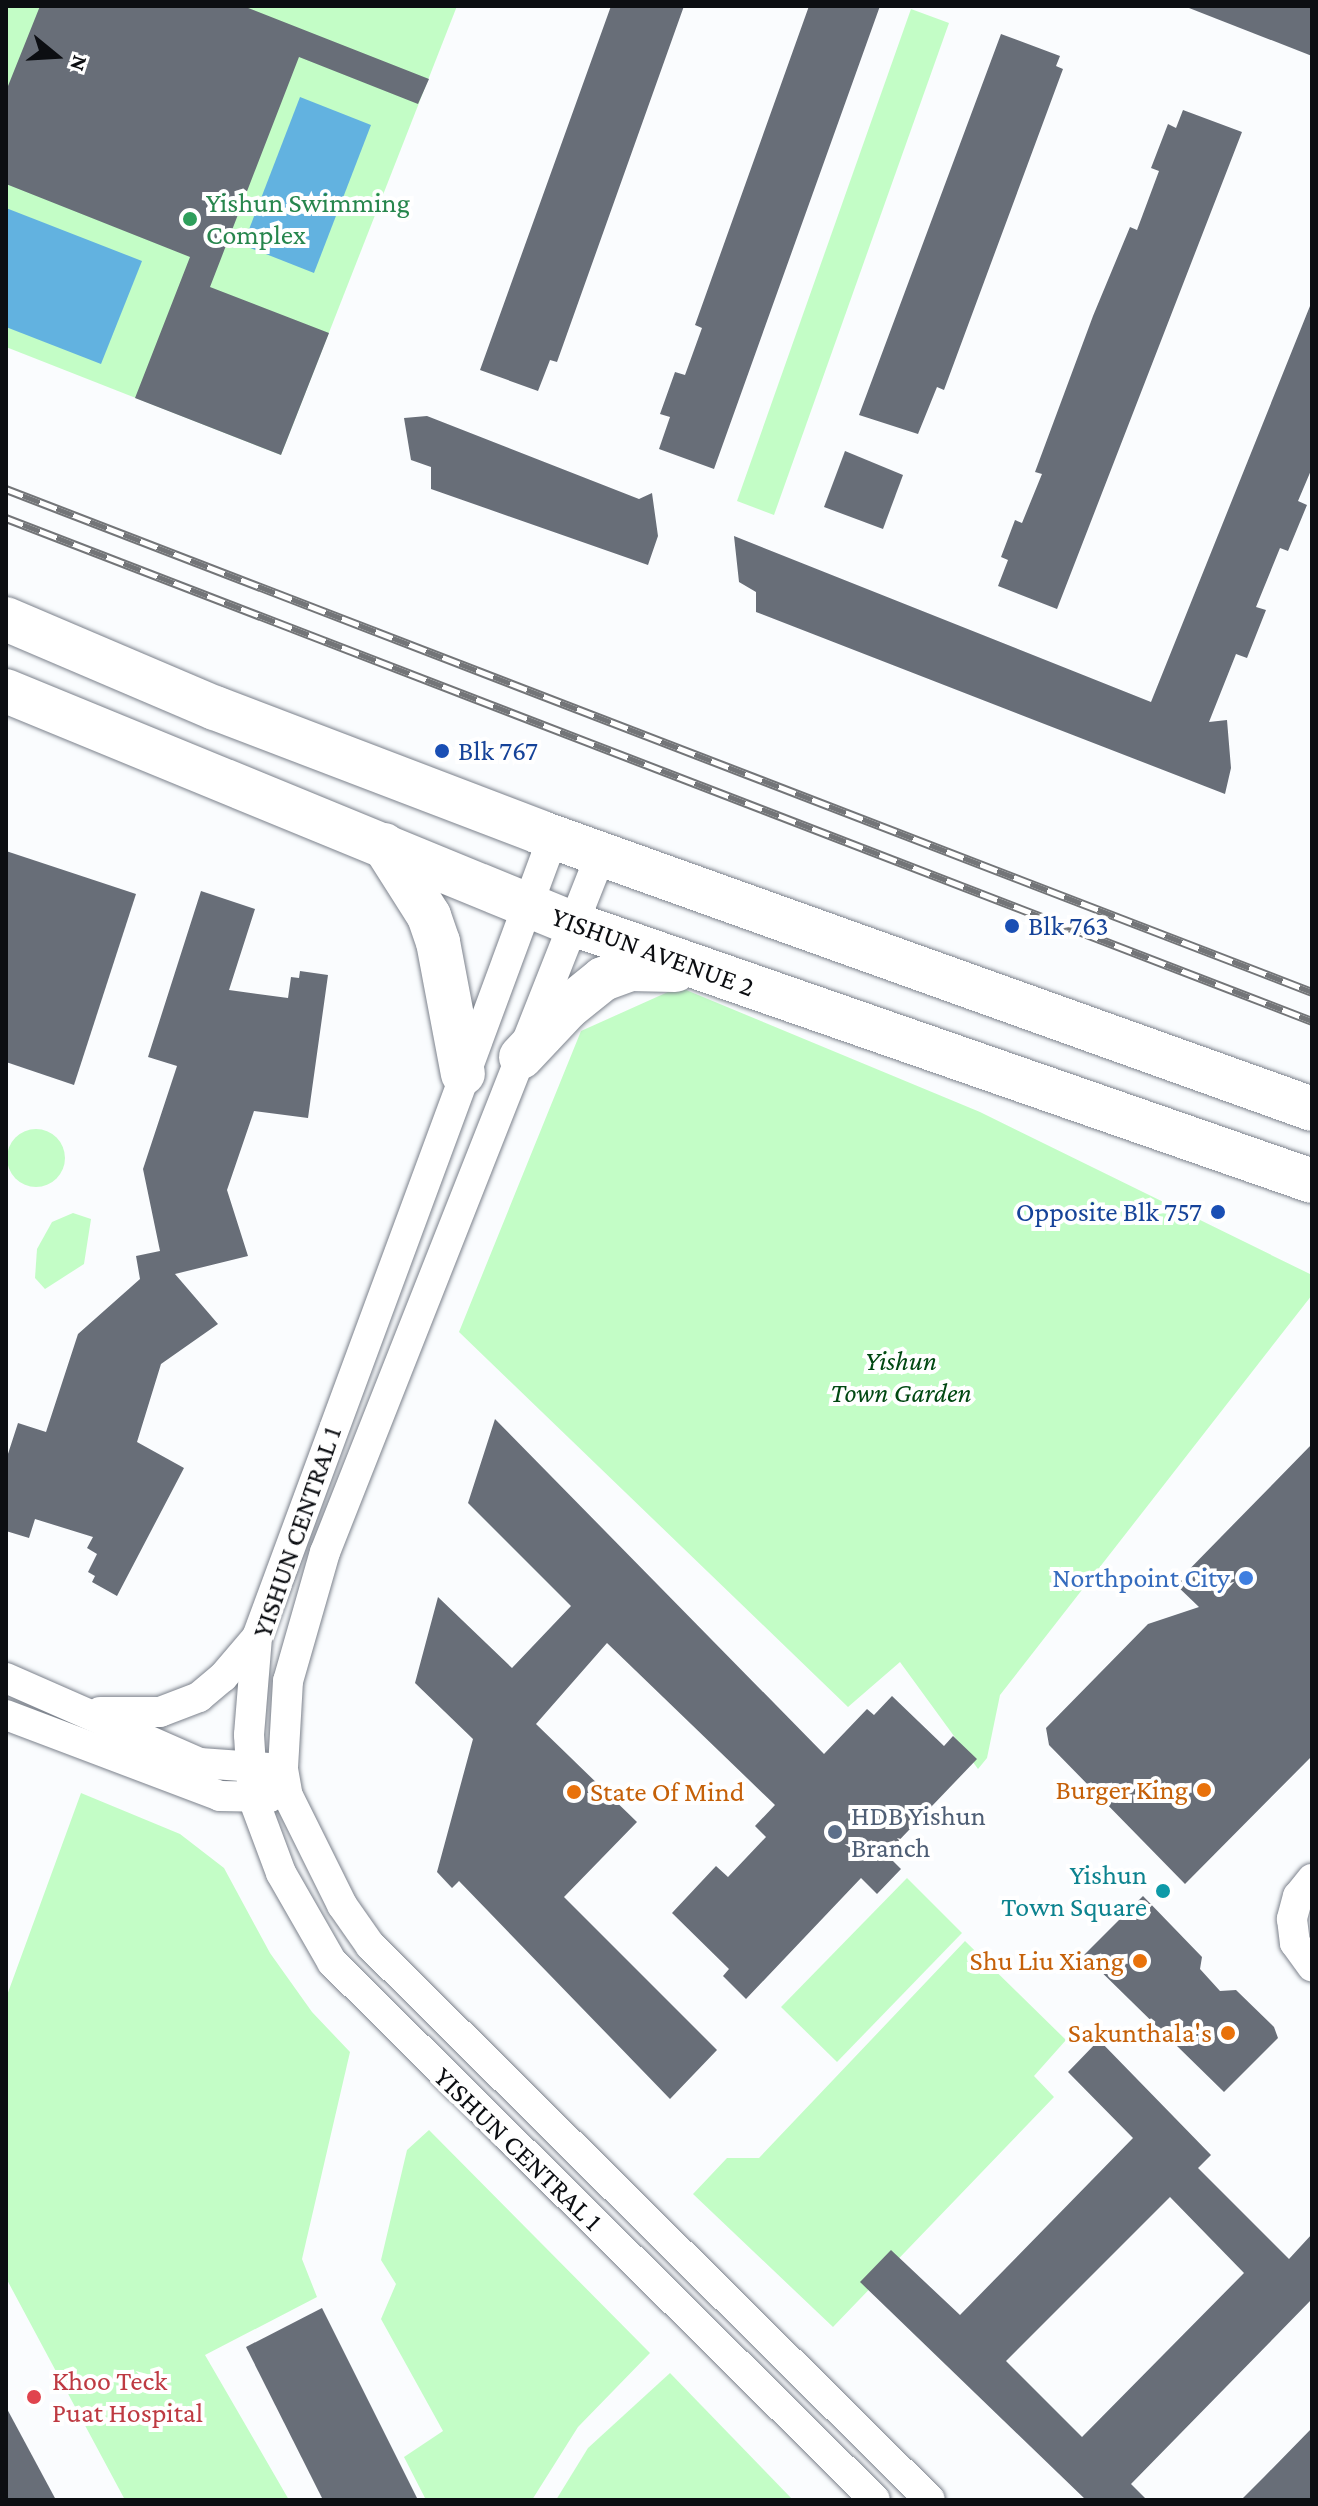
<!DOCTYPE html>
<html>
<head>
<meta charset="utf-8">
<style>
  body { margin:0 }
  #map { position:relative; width:1318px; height:2506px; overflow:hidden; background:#fafcfe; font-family:"Crimson Pro",serif }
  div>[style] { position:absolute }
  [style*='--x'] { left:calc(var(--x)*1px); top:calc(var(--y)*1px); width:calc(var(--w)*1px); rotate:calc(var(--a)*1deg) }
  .green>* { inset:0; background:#c3fdc6 }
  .round { border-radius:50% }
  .water>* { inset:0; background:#62b2e0 }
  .building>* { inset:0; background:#686e78 }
  .roads { filter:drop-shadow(0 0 2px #7c828c) drop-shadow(0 0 2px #7c828c) }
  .street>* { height:30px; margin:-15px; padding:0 15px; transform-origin:15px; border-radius:15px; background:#fff }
  .primary>* { height:44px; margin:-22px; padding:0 22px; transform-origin:22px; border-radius:22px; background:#fff }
  .rail>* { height:9px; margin-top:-4.5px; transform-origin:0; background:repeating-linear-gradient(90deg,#fff 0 18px,#737578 0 36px); box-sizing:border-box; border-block:2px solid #737578 }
  .dots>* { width:22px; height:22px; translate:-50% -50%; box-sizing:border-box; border:4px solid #fff; border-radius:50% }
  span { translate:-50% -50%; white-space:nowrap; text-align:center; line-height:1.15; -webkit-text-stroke:8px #fff; paint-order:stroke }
  .leisure-label { font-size:28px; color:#27864d }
  .left { translate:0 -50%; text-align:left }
  .transit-label { font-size:28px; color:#164399 }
  .right { translate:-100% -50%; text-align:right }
  .street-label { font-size:28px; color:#0c0e12 }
  .park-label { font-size:28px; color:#014812; font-style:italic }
  .shop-label { font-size:28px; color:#366cbe }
  .food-label { font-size:28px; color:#c56008 }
  .service-label { font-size:28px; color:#4e5e75 }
  .culture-label { font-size:28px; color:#0d838f }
  .health-label { font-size:28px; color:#be3a42 }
  .frame { position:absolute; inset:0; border:8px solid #0c0e12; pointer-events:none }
  .north { position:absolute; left:16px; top:16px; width:80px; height:80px; -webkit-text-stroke:6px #fff; paint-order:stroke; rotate:108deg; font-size:22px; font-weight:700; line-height:32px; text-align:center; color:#0c0e12 }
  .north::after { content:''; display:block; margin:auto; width:28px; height:36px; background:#0c0e12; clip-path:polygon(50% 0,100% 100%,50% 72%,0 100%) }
</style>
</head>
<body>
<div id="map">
  <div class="green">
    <div style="clip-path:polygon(6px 6px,457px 6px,281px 455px,6px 347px)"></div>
    <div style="clip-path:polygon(911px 9px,949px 23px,774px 515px,737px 501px)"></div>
    <div style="clip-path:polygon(679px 987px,980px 1112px,1312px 1275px,1312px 1295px,1000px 1695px,987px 1758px,978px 1769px,900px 1662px,848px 1707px,459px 1332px,581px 1031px)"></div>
    <div class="round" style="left:7px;top:1129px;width:58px;height:58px"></div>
    <div style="clip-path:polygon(73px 1213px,91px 1219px,84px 1264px,45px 1289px,35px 1278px,37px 1249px,52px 1222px)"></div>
    <div style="clip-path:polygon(81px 1793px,180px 1834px,224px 1868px,270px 1953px,312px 2012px,350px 2052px,302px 2259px,317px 2297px,205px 2355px,289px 2500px,125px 2500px,6px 2278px,6px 1998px)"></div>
    <div style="clip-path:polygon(907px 1878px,962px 1933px,837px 2062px,781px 2007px)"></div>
    <div style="clip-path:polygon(965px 1941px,1066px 2040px,1034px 2076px,1054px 2097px,833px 2327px,693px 2194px,727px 2158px,759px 2158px)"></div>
    <div style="clip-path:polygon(429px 2130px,650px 2353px,578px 2427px,532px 2500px,426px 2500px,404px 2457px,443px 2431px,381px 2319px,396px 2284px,381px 2260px,407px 2150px)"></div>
    <div style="clip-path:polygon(670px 2373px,793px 2500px,556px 2500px,588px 2448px)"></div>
  </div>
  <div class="water">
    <div style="clip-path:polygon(300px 97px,371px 125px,314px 273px,243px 245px)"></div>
    <div style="clip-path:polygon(6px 208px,142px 261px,101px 364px,6px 327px)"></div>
  </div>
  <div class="building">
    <div style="clip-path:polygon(40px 6px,243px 6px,429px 79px,418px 104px,299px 57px,210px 287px,329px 333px,281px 455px,135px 398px,190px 257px,6px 184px,6px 91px)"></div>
    <div style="clip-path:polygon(611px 6px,684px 6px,557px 362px,550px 360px,538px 391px,480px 370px)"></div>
    <div style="clip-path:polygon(809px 6px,880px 6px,714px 469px,659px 449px,670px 417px,660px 414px,675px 372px,685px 375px,702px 328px,695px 325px)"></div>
    <div style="clip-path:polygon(1312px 6px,1312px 56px,1189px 8px,1190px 6px)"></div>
    <div style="clip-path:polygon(1001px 34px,1060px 56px,1056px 66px,1063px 69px,944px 390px,937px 387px,918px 434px,859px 415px)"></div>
    <div style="clip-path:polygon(1183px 110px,1242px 132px,1057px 609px,998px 586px,1008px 560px,1001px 557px,1015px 520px,1022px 523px,1042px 474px,1035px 472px,1093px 316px,1130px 227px,1137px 230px,1159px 171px,1151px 168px,1168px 124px,1176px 128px)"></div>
    <div style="clip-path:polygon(1312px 301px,1312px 468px,1298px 501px,1307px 505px,1288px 551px,1280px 548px,1256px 607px,1266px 610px,1247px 658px,1236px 654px,1209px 722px,1227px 720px,1231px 768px,1225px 794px,756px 612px,756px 592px,739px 582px,734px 536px,1151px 702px)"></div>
    <div style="clip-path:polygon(427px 416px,639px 499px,652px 493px,658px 536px,648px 565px,431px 489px,431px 467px,411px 460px,404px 418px)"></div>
    <div style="clip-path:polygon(845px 451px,903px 475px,883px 529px,824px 507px)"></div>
    <div style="clip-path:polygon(6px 851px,136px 894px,74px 1085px,6px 1062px)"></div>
    <div style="clip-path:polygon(201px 891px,255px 909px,229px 990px,288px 998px,291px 977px,299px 978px,300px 971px,328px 975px,308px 1118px,254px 1111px,227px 1190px,248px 1256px,175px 1274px,218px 1324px,161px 1364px,137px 1442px,184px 1468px,117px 1596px,92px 1582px,95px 1576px,88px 1572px,97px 1554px,87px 1548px,93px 1537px,35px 1519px,29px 1538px,6px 1531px,6px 1460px,18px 1423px,46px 1432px,78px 1334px,140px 1279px,136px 1256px,160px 1251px,143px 1169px,177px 1066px,148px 1057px)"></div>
    <div style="clip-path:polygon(495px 1419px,824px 1754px,867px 1709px,874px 1715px,892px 1696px,944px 1746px,953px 1736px,977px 1759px,886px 1854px,901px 1869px,877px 1894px,861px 1878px,746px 1999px,723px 1976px,729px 1969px,672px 1913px,716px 1866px,728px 1877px,766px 1837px,755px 1826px,775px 1805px,607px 1643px,536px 1724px,637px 1822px,564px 1897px,717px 2050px,670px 2099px,459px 1881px,452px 1888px,437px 1872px,473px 1739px,415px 1683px,438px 1597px,512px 1668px,571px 1606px,468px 1503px)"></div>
    <div style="clip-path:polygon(1312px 1444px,1312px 1756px,1185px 1884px,1049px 1745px,1046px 1728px,1148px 1624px,1199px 1607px,1175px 1584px)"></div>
    <div style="clip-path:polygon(1143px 1896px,1202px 1957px,1200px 1969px,1220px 1991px,1236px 1990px,1274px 2027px,1278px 2038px,1224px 2092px,1084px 1955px)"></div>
    <div style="clip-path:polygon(evenodd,1099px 2040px,1211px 2155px,1198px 2168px,1289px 2259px,1312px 2234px,1312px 2299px,1131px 2484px,1147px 2500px,1086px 2500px,860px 2282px,891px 2250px,960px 2315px,1133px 2138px,1068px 2072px,1099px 2040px,1170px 2197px,1244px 2273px,1082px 2437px,1006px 2361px,1170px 2197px)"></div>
    <div style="clip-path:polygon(322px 2308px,418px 2500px,323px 2500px,246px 2347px)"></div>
    <div style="clip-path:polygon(6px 2407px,56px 2500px,6px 2500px)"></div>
    <div style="clip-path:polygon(1312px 2428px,1312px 2500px,1241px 2500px,1264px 2477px)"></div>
  </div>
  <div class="roads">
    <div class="street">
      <div style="--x:553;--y:837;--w:853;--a:110.3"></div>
      <div style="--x:257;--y:1637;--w:98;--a:94.7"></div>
      <div style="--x:249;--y:1735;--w:63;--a:86.4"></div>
      <div style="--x:253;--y:1798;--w:80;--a:69.5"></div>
      <div style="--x:281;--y:1873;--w:103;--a:60.2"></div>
      <div style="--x:332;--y:1962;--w:764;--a:44.73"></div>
      <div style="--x:601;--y:854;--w:751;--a:111.57"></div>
      <div style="--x:325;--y:1552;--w:134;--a:106"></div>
      <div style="--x:288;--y:1681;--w:88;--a:93.3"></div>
      <div style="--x:283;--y:1769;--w:27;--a:80"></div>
      <div style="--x:288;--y:1796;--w:122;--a:63.6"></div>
      <div style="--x:342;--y:1905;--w:49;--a:55"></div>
      <div style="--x:370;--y:1945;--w:788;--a:44.74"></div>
      <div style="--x:6;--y:1678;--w:212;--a:23.7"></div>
      <div style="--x:200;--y:1763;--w:69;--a:4.1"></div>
      <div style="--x:100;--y:1712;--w:60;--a:0"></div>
      <div style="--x:160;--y:1712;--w:42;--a:-21"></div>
      <div style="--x:199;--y:1697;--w:31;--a:-40"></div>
      <div style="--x:223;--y:1677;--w:52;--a:-49.6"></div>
      <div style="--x:6;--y:1715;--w:229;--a:20.7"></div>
      <div style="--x:220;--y:1796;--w:50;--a:1.1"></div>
      <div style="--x:1312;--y:1879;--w:22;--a:129"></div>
      <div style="--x:1298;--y:1896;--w:24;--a:105"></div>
      <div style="--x:1292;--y:1919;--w:24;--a:83"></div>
      <div style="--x:1295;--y:1943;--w:29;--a:54"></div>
    </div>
    <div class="primary">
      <div style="--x:6;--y:619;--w:227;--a:23.1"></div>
      <div style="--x:215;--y:708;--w:347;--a:20.9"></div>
      <div style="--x:539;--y:832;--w:821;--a:19.71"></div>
      <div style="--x:6;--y:691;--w:616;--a:22.32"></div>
      <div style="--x:576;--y:925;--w:779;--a:19.18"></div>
      <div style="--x:384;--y:845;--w:84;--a:57.6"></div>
      <div style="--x:429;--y:916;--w:28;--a:71"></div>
      <div style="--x:438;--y:942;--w:134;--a:79.3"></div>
      <div style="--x:521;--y:1057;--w:67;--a:-46.8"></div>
      <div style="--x:567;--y:1008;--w:46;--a:-38.9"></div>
      <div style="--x:603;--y:979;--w:29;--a:-20"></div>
      <div style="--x:630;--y:969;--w:45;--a:1.3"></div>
    </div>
  </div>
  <div class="rail">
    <div style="--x:6;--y:489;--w:1400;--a:21.06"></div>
    <div style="--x:6;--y:518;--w:1400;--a:21.06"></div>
  </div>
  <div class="dots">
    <div style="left:190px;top:219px;background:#2e9e5b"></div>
    <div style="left:442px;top:751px;background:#1a4fb4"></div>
    <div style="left:1012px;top:926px;background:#1a4fb4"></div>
    <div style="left:1218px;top:1212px;background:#1a4fb4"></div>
    <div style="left:1246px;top:1578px;background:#3f7fe0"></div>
    <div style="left:1204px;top:1790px;background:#e8710a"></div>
    <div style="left:574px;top:1792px;background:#e8710a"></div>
    <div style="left:835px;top:1832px;background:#5c6f8a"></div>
    <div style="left:1163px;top:1891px;background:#0f9aa8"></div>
    <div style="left:1140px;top:1961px;background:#e8710a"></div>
    <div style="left:1228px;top:2033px;background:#e8710a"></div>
    <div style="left:34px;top:2397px;background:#e0444e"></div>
  </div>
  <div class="leisure-label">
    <span class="left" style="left:206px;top:219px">Yishun Swimming<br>Complex</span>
  </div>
  <div class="transit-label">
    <span class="left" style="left:458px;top:751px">Blk 767</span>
    <span class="left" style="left:1028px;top:926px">Blk 763</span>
    <span class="right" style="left:1202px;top:1212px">Opposite Blk 757</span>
  </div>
  <div class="street-label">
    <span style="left:653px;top:952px;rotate:20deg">YISHUN AVENUE 2</span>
    <span style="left:297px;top:1532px;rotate:-71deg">YISHUN CENTRAL 1</span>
    <span style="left:518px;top:2149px;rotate:44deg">YISHUN CENTRAL 1</span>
  </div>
  <div class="park-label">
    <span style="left:901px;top:1377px">Yishun<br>Town Garden</span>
  </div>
  <div class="shop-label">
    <span class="right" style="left:1230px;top:1578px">Northpoint City</span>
  </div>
  <div class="food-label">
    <span class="right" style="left:1188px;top:1790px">Burger King</span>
    <span class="left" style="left:590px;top:1792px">State Of Mind</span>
    <span class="right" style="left:1124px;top:1961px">Shu Liu Xiang</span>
    <span class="right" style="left:1212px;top:2033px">Sakunthala's</span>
  </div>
  <div class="service-label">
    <span class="left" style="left:851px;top:1832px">HDB Yishun<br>Branch</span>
  </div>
  <div class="culture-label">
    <span class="right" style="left:1147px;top:1891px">Yishun<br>Town Square</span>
  </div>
  <div class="health-label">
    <span class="left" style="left:52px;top:2397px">Khoo Teck<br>Puat Hospital</span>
  </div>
  <div class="frame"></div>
  <div class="north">N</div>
</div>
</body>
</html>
